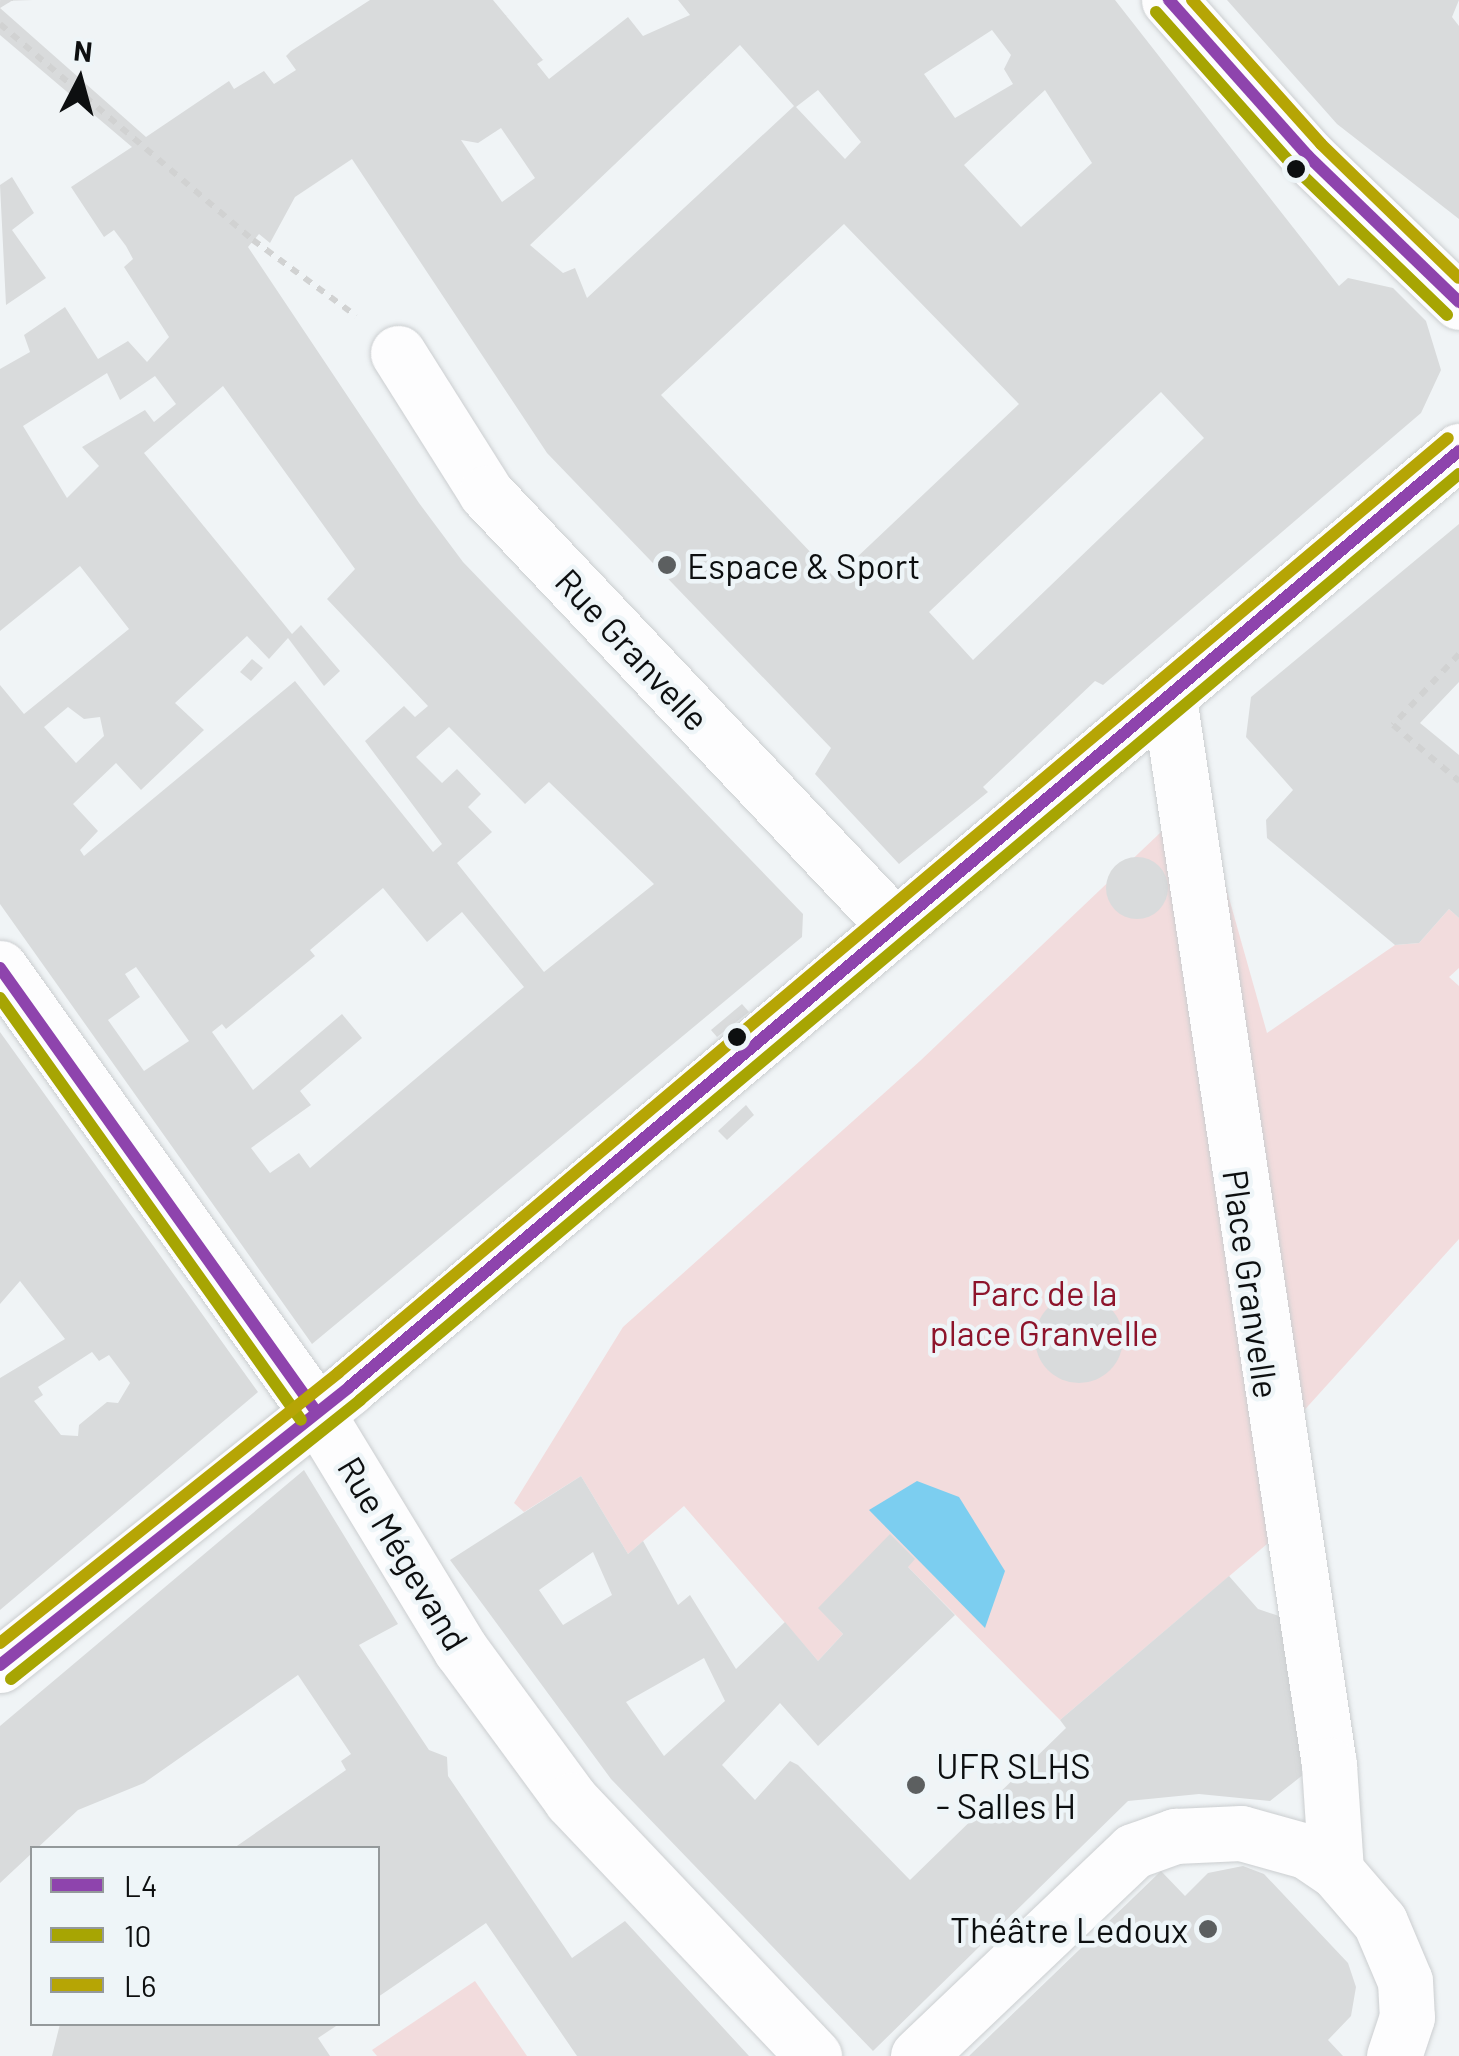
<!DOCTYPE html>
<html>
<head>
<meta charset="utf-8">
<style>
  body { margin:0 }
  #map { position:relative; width:1459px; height:2056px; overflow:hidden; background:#f0f4f6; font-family:Barlow,sans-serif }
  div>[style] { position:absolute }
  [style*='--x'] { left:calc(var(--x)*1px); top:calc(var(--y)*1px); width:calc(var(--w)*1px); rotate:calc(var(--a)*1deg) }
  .green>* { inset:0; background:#f2dcdd }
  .water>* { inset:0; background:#7ccef0 }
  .building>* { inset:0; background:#d9dbdc }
  .round { border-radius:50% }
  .path>* { height:6px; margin-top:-3px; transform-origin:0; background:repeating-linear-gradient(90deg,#d1d2d2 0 8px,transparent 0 16px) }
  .roads { filter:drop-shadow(0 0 2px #cbced0) drop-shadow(0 0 2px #cbced0) }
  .street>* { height:55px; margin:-27.5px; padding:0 27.5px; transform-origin:27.5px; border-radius:27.5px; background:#fdfdfe }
  .bus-1>* { height:12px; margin:-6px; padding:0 6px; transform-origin:6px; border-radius:6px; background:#8e44ad }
  .bus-2>* { height:12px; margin:-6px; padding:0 6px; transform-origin:6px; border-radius:6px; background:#a7a503 }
  .bus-3>* { height:12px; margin:-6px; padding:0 6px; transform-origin:6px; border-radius:6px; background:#b6a505 }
  .dots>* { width:28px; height:28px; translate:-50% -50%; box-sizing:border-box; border:5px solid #eef5f8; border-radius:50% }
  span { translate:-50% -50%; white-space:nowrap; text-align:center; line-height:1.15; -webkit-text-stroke:9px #eef5f8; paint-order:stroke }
  .poi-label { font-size:35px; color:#0d0f10 }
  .left { translate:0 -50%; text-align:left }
  .right { translate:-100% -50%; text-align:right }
  .street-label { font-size:35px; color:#0d0f10 }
  .park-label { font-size:35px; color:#8d142b }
  .legend { position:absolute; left:30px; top:1846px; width:350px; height:180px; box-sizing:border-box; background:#eef5f8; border:2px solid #94999b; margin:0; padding:12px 18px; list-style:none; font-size:30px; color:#0d0f10 }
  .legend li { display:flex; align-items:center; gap:20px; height:50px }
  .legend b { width:50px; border:2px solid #94999b }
  .north { position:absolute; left:30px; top:30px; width:100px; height:100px; -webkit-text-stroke:8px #eef5f8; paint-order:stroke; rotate:6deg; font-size:28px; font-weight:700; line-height:40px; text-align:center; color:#0d0f10 }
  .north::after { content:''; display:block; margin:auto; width:35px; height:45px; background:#0d0f10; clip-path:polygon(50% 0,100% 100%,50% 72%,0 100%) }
</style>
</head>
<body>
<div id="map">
  <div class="green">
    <div style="clip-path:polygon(1200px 795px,1267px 1033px,1395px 945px,1419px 943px,1449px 909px,1459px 918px,1459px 968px,1449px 977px,1459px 986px,1459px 1239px,1290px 1426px,1287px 1527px,1060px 1720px,908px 1567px,819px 1608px,843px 1634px,818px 1661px,684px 1506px,628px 1554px,581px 1476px,524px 1512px,514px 1503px,623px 1327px,920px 1061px)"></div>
    <div style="clip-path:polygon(475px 1981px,527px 2056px,377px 2056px,372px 2050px)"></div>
  </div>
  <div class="water">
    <div style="clip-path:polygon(917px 1481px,959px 1497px,1005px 1571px,985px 1628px,869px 1510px)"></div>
  </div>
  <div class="building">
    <div style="clip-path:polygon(evenodd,0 0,13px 0,0 8px,146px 137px,229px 81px,234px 89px,264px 71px,274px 84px,296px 70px,286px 56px,291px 51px,370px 0,493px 0,543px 60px,537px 64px,549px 79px,628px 17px,643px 36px,690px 15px,678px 0,1115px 0,1339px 286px,1348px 278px,1393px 288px,1426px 321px,1441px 370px,1421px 413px,1103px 685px,1095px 681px,983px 787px,988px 792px,899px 864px,815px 774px,831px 748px,547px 453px,352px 159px,295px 197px,270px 243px,259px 234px,248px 247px,419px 503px,463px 562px,803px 914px,802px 937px,312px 1344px,0 904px,0 685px,24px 714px,129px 629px,80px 566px,0 631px,0 369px,30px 352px,24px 335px,65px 307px,98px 359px,128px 341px,147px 362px,169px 337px,124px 267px,133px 259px,126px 246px,114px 230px,104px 237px,71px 187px,132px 147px,0 35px,0 0,992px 30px,1011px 55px,1004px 69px,1013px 84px,955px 118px,924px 74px,992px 30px,0 0,740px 45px,794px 106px,587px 298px,575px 268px,563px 273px,530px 245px,740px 45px,0 0,818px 90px,861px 142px,845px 159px,796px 107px,818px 90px,0 0,1045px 90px,1092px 163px,1021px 227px,964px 165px,1045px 90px,0 0,501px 128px,535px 178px,502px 202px,461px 140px,478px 143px,501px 128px,0 0,844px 224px,1019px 404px,835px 578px,661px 395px,844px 224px,0 0,107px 373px,120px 400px,155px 376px,176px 404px,154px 422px,145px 410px,82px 447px,99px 466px,67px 498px,23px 426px,107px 373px,0 0,223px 386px,355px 569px,327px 599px,428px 706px,415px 717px,404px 706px,365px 741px,442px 844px,433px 852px,295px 681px,84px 856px,80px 850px,98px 831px,73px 804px,116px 763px,141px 790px,204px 730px,175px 703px,247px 636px,269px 659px,288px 638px,324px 686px,340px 671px,301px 625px,292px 634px,144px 453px,223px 386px,0 0,1161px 392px,1204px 438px,973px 660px,929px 612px,1161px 392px,0 0,68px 707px,84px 719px,100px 717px,104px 736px,76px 763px,44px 727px,68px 707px,0 0,449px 727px,525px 804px,549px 782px,654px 884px,544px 972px,457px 863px,492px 832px,468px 807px,481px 794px,457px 769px,442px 783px,416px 757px,449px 727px,0 0,383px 888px,427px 942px,462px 912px,524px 987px,310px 1168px,299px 1153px,270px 1173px,251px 1148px,311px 1105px,300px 1091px,362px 1038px,342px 1014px,253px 1090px,212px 1032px,222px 1024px,226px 1029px,315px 956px,310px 950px,383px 888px,0 0,136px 967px,189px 1041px,144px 1071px,108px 1020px,140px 997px,125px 974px,136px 967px)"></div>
    <div style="clip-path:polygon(1227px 0,1459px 0,1452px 17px,1459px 26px,1459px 219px,1337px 124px)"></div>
    <div style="clip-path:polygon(12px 177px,34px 213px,12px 230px,46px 278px,6px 305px,0 185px)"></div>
    <div style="clip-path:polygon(1459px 524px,1459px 682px,1420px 723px,1459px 755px,1459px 918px,1449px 909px,1419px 943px,1395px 945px,1267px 838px,1266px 820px,1293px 790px,1246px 737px,1251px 697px)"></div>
    <div style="clip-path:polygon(252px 659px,263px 668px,251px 681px,240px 672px)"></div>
    <div class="round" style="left:1106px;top:857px;width:62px;height:62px"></div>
    <div style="clip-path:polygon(742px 1004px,749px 1012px,717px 1037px,711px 1030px)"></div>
    <div style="clip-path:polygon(evenodd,0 1032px,258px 1392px,0 1610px,0 1378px,65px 1339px,20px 1281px,0 1304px,0 1032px,92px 1352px,99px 1361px,109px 1355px,130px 1383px,118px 1403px,107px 1402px,79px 1425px,78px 1436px,61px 1435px,34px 1401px,43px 1395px,38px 1387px,92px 1352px)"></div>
    <div style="clip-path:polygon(746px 1105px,754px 1115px,727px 1140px,718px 1131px)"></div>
    <div class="round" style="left:1035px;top:1295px;width:88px;height:88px"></div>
    <div style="clip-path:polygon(304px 1470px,398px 1624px,359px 1645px,429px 1750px,447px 1757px,448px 1776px,572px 1958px,625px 1921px,749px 2056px,577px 2056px,486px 1923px,378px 1997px,378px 1848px,234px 1848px,346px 1770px,341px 1761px,351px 1754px,298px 1675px,144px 1783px,78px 1810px,0 1883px,0 1726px)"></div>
    <div style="clip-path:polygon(evenodd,581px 1476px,628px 1554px,643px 1541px,678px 1605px,690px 1595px,736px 1669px,785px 1622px,818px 1661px,843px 1634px,818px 1608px,890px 1534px,915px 1559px,908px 1567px,955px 1615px,818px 1746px,780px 1703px,722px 1765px,755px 1800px,790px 1761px,798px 1765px,910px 1880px,1066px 1728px,1060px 1720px,1229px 1576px,1258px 1609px,1291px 1620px,1318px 1763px,1270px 1801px,1199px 1794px,1128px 1801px,873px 2051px,611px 1779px,450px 1560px,581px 1476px,593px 1552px,612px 1595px,563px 1625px,539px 1590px,593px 1552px,581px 1476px,704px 1658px,725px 1701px,664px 1756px,626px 1702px,704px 1658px)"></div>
    <div style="clip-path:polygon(1243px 1866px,1264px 1874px,1348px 1963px,1356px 1987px,1351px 2016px,1328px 2040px,1343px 2056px,969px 2056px,1161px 1871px,1185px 1896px,1208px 1873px)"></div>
    <div style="clip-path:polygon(60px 2024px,339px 2024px,318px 2038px,330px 2056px,52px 2056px)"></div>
  </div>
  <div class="path">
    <div style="--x:0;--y:24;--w:333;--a:40.5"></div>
    <div style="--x:253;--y:240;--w:128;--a:36.4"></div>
    <div style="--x:1459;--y:654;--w:97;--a:132.9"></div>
    <div style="--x:1393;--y:725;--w:87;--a:40.3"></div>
  </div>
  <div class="roads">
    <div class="street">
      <div style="--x:1169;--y:0;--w:209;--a:48.3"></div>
      <div style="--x:1308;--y:156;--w:210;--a:44"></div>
      <div style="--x:398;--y:353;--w:165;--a:57.8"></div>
      <div style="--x:486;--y:493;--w:594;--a:46.64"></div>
      <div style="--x:1169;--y:698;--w:1079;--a:81.47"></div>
      <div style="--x:1329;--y:1765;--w:106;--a:86.2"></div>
      <div style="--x:0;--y:968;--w:543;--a:54.52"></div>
      <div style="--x:315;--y:1410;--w:281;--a:58.7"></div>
      <div style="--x:461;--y:1650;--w:186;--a:53.7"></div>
      <div style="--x:571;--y:1800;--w:353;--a:46.5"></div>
      <div style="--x:0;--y:1665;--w:446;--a:-38.5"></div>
      <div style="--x:349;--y:1387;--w:1452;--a:-40.14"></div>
      <div style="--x:918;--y:2056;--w:297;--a:-43.6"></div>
      <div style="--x:1133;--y:1851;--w:45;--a:-19.7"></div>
      <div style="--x:1175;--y:1836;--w:66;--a:-2.6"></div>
      <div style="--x:1241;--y:1833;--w:67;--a:15.5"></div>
      <div style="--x:1306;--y:1851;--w:36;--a:34"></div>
      <div style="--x:1336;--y:1871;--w:67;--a:49.2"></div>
      <div style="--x:1380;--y:1922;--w:64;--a:67"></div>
      <div style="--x:1405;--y:1981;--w:36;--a:87"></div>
      <div style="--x:1407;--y:2017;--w:41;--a:108.4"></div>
    </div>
  </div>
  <div class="bus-1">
    <div style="--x:1169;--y:0;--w:209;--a:48.3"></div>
    <div style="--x:1308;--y:156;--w:210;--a:44"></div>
    <div style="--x:0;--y:968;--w:543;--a:54.52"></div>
    <div style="--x:0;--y:1665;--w:446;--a:-38.5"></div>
    <div style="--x:349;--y:1387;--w:1452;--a:-40.14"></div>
  </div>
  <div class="bus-2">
    <div style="--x:1156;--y:12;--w:210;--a:48.3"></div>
    <div style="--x:1296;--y:169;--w:210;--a:44"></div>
    <div style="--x:0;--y:998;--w:518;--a:54.5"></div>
    <div style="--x:11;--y:1679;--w:447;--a:-38.6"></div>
    <div style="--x:360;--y:1400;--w:1437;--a:-40.12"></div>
  </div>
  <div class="bus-3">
    <div style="--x:1192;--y:0;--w:193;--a:48.1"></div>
    <div style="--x:1321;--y:144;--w:192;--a:44.2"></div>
    <div style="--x:0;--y:1643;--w:433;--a:-38.6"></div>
    <div style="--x:338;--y:1373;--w:1451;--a:-40.11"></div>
  </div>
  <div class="dots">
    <div style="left:1296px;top:169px;background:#0d0f10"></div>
    <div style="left:667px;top:565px;background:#5c5f60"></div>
    <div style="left:737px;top:1037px;background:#0d0f10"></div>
    <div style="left:916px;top:1785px;background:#5c5f60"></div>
    <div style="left:1208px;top:1929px;background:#5c5f60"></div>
  </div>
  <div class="poi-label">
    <span class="left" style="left:687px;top:565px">Espace &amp; Sport</span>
    <span class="left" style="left:936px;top:1785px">UFR SLHS<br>- Salles H</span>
    <span class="right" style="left:1188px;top:1929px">Théâtre Ledoux</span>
  </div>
  <div class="street-label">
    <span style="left:633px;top:649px;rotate:47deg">Rue Granvelle</span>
    <span style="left:1252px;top:1284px;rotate:82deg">Place Granvelle</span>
    <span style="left:404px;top:1553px;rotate:59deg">Rue Mégevand</span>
  </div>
  <div class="park-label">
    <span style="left:1044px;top:1312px">Parc de la<br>place Granvelle</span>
  </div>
  <ul class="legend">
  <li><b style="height:12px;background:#8e44ad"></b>L4</li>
  <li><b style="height:12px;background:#a7a503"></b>10</li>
  <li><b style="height:12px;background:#b6a505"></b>L6</li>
  </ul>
  <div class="north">N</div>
</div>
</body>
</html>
